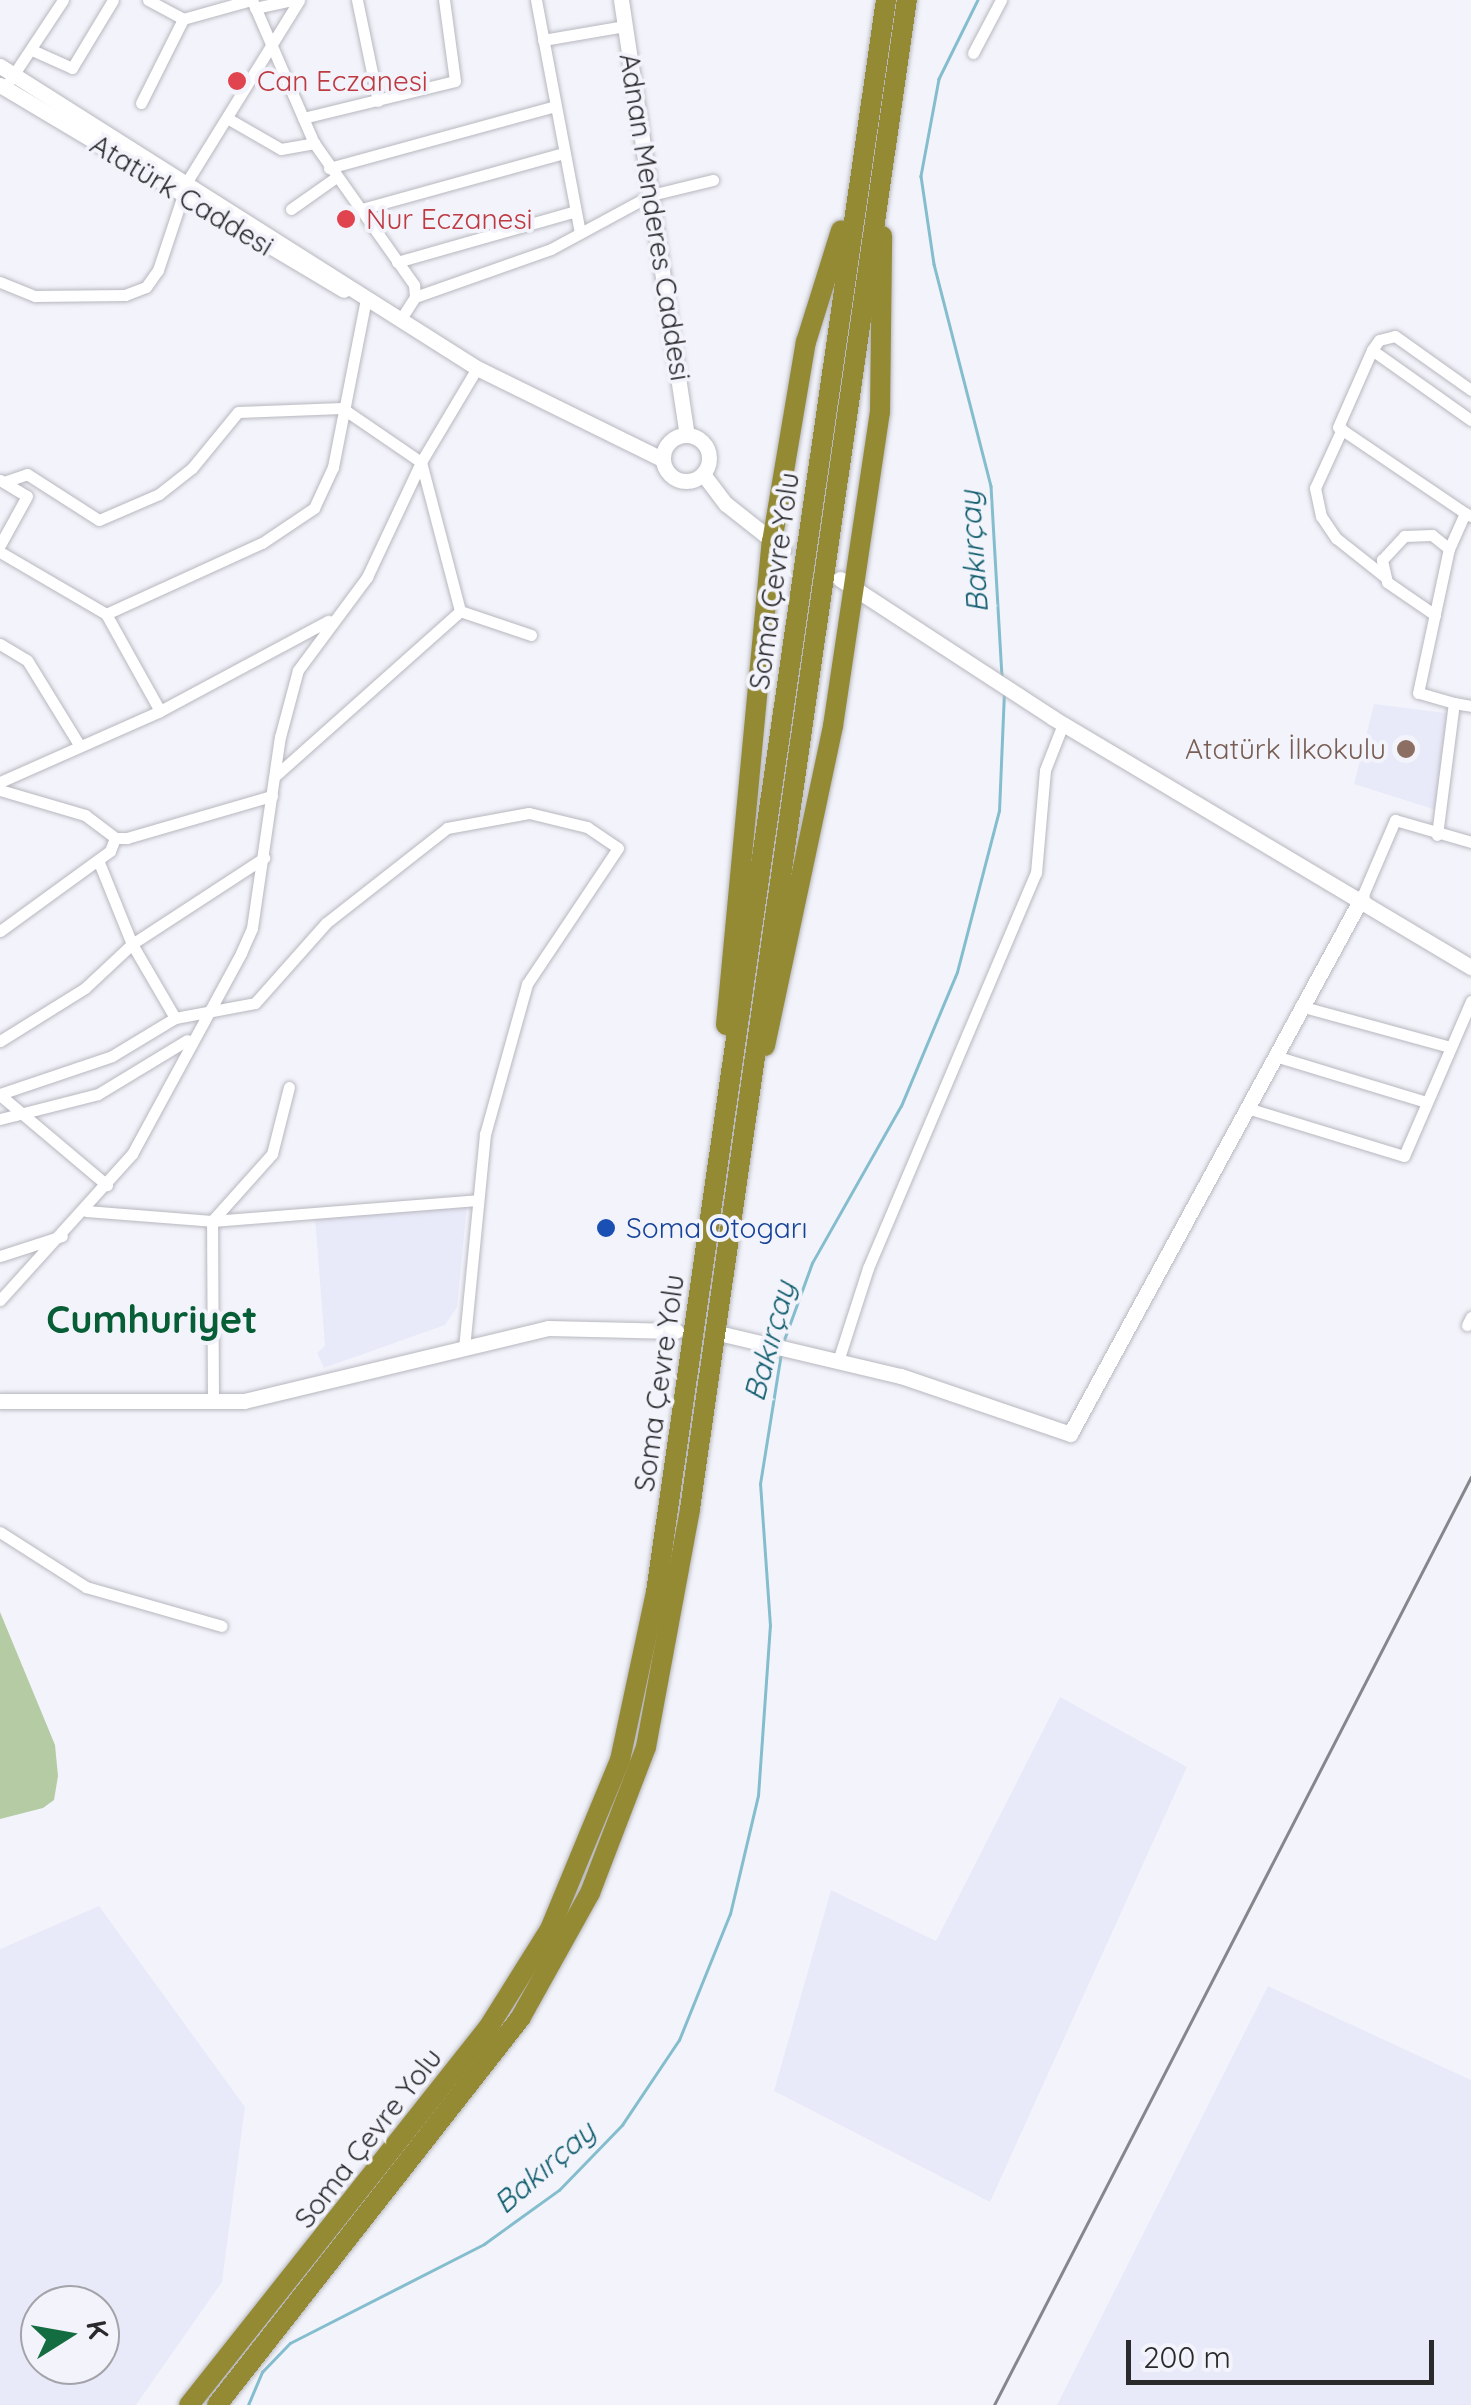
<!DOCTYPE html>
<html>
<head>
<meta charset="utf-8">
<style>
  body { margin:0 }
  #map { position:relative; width:1471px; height:2405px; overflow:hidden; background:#f3f4fb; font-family:Quicksand,sans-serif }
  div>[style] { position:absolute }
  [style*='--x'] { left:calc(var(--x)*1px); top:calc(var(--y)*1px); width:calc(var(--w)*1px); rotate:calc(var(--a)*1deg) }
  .built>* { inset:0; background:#e9eaf9 }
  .green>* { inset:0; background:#b4cba3 }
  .stream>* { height:2.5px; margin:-1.25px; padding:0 1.25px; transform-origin:1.25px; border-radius:1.25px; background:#84bdcd }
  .roads { filter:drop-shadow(0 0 2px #b7b7bf) drop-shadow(0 0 2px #b7b7bf) }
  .street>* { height:11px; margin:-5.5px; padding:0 5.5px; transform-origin:5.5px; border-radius:5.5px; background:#fff }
  .secondary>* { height:15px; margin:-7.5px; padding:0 7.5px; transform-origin:7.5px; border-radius:7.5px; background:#fff }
  .secondary>.ring { margin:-7.5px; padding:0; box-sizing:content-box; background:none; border:15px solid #fff; border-radius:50% }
  .highway>* { height:20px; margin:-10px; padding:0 10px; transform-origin:10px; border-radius:10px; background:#958a34 }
  .rail>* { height:2.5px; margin:-1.25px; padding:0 1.25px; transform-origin:1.25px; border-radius:1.25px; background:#86878c }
  .dots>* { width:28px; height:28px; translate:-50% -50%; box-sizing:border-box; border:5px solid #f3f4fb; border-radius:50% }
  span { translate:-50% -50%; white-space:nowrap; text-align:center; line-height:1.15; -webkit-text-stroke:8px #f3f4fb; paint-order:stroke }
  .health-label { font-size:28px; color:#be3a42 }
  .left { translate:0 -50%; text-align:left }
  .street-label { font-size:28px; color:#2a2a2d }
  .education-label { font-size:28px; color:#785e54 }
  .right { translate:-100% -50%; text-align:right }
  .transit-label { font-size:28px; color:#164399 }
  .water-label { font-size:30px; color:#105d6e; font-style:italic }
  .district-label { font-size:38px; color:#075d35; font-weight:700 }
  .north { position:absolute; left:20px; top:2285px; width:100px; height:100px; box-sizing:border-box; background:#f3f4fb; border:2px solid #a3a3a9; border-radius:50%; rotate:79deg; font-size:28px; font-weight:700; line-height:40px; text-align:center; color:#2a2a2d }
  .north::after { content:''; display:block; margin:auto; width:35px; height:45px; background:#136d40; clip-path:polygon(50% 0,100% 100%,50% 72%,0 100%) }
  .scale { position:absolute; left:1126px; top:2340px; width:308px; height:45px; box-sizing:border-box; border:5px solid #2a2a2d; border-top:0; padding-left:12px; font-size:30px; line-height:35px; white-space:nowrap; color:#2a2a2d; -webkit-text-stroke:8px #f3f4fb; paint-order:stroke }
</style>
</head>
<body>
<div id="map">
  <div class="built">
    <div style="clip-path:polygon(1374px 704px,1454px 714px,1439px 811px,1354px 784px)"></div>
    <div style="clip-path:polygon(467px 1205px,457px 1307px,445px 1325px,324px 1368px,317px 1353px,325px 1346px,315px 1219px)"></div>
    <div style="clip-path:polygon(1060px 1697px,1187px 1767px,990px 2202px,774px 2091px,831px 1890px,936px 1941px)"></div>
    <div style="clip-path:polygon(evenodd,99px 1906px,245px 2107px,222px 2282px,136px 2405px,0 2405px,0 1949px,99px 1906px,40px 2305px,100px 2305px,100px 2365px,40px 2365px,40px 2305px)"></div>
    <div style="clip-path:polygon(1268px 1986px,1471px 2080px,1471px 2405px,1057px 2405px)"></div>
  </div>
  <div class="green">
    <div style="clip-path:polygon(0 1612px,55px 1745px,58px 1776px,54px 1800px,43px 1808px,0 1819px)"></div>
  </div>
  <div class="stream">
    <div style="--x:978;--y:0;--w:88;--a:116.3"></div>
    <div style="--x:939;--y:79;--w:99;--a:100.5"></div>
    <div style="--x:921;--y:176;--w:89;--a:81.6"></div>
    <div style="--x:934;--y:264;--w:229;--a:75.6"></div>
    <div style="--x:991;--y:486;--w:190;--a:86.7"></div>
    <div style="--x:784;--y:1340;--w:82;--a:-70"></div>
    <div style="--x:812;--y:1263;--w:180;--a:-60.5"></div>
    <div style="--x:901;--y:1106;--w:145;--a:-67.3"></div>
    <div style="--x:957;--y:972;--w:166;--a:-75.4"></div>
    <div style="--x:999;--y:811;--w:117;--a:-87.6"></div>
    <div style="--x:248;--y:2405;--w:36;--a:-67"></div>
    <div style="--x:262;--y:2372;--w:40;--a:-46"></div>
    <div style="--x:290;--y:2343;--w:218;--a:-27"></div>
    <div style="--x:484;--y:2244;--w:92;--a:-35.8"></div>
    <div style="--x:559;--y:2190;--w:91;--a:-45.9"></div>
    <div style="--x:622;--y:2125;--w:102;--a:-56.2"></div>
    <div style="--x:679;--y:2040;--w:136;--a:-68"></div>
    <div style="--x:730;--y:1914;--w:121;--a:-76.7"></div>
    <div style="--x:758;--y:1796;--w:170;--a:-86"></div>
    <div style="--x:770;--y:1626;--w:142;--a:-94"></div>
    <div style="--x:760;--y:1484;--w:133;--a:-80.9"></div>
  </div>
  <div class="roads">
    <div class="street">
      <div style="--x:148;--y:0;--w:40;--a:28"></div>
      <div style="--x:183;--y:19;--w:71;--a:-15.6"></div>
      <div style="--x:252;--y:0;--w:156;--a:66.6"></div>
      <div style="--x:314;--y:143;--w:174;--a:54.8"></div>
      <div style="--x:414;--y:285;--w:12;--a:85"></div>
      <div style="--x:415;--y:297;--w:27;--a:123"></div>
      <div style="--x:357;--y:0;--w:103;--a:78.3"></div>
      <div style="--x:536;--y:0;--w:237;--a:79.3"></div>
      <div style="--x:255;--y:8;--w:40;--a:-12"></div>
      <div style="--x:543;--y:40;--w:83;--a:-9.7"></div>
      <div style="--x:32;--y:50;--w:44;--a:24.2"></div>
      <div style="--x:72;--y:68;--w:79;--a:-58.9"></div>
      <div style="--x:973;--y:53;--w:60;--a:-62.2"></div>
      <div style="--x:10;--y:80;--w:96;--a:-56.5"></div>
      <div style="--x:141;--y:103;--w:94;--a:-63.4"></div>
      <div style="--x:227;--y:118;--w:62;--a:29.9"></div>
      <div style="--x:281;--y:149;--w:34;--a:-10"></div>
      <div style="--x:303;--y:118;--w:156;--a:-13.7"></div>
      <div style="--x:455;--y:81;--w:82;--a:-97.7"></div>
      <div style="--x:329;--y:168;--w:234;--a:-15.3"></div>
      <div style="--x:291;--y:209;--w:54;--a:-35.2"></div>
      <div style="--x:358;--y:210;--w:213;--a:-15.5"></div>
      <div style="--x:397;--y:262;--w:183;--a:-15.9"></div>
      <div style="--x:0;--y:282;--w:38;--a:22"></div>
      <div style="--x:35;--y:296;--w:90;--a:-0.6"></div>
      <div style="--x:125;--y:295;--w:22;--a:-21"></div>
      <div style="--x:146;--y:287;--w:21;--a:-55"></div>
      <div style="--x:158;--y:270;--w:95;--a:-71.6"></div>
      <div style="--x:188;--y:180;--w:211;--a:-58.3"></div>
      <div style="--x:415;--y:297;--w:144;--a:-19.4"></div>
      <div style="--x:551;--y:249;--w:114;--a:-28.4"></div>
      <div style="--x:651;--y:195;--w:64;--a:-13.6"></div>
      <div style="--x:1372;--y:350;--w:12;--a:-55"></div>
      <div style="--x:1379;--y:340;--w:16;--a:-14"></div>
      <div style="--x:1395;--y:336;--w:93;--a:35.4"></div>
      <div style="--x:1342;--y:429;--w:65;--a:114.6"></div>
      <div style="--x:1315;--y:488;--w:29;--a:78"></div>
      <div style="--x:1321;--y:516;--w:27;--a:56"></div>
      <div style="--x:1336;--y:538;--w:61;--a:38.4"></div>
      <div style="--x:0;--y:480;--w:31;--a:31"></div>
      <div style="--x:27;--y:496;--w:56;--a:118.9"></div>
      <div style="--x:4;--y:482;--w:24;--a:-19"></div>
      <div style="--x:27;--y:474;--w:85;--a:32.6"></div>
      <div style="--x:99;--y:520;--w:65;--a:-23.4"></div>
      <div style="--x:159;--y:494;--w:42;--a:-38.2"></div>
      <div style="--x:192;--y:468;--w:72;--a:-50.6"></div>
      <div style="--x:238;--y:412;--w:104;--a:-2.2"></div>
      <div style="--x:342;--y:408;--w:96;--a:34.4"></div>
      <div style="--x:421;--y:462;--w:154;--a:75.3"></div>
      <div style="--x:460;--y:611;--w:75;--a:18.7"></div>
      <div style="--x:1465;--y:513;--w:153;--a:-145.9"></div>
      <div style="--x:1338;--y:427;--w:84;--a:-66.2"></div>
      <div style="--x:1372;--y:350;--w:121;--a:35.3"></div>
      <div style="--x:0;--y:552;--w:123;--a:30.3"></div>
      <div style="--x:106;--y:614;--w:171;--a:-24.5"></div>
      <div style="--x:262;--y:543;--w:63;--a:-33.9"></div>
      <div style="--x:314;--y:508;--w:45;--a:-65.1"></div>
      <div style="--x:333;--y:467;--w:171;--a:-78.9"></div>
      <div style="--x:106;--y:614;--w:111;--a:60.9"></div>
      <div style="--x:1435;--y:615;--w:58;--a:-145.5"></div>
      <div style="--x:1387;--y:582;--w:23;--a:-103"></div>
      <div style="--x:1382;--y:560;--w:33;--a:-47"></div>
      <div style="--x:1404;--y:536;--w:28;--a:-2"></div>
      <div style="--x:1432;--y:535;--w:22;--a:39"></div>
      <div style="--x:0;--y:644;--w:31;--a:31"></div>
      <div style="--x:27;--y:660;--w:101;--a:58.4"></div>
      <div style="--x:1454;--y:703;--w:37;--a:-164"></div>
      <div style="--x:1418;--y:693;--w:147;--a:-77.9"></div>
      <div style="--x:1449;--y:549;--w:39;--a:-66"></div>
      <div style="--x:1465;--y:513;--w:7;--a:27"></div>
      <div style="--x:275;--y:776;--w:248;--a:-41.7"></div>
      <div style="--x:0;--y:782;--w:175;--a:-23.9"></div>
      <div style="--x:160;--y:711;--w:191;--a:-28.2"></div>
      <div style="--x:0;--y:790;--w:89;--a:16.4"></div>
      <div style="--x:85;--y:815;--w:38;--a:37"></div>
      <div style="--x:115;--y:838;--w:12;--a:0"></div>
      <div style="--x:127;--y:838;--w:151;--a:-16.2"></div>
      <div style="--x:1437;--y:835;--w:133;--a:-82.7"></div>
      <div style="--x:1454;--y:703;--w:17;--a:10"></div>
      <div style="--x:98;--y:860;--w:91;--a:68"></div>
      <div style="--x:132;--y:944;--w:86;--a:59.8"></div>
      <div style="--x:1362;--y:897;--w:84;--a:-66.8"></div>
      <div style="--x:1395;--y:820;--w:79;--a:16.1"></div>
      <div style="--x:0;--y:931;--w:136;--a:-36"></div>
      <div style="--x:110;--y:851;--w:14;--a:-69"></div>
      <div style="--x:1300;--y:1006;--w:156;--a:15.3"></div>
      <div style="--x:0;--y:1041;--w:100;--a:-31.9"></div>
      <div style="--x:85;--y:988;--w:64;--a:-43.1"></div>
      <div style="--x:132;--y:944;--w:158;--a:-33.1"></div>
      <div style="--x:1275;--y:1056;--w:158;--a:16.9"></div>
      <div style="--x:0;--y:1094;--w:118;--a:-18.7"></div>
      <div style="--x:112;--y:1056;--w:74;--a:-31.1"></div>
      <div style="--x:175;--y:1018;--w:81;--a:-10.6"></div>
      <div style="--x:255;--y:1003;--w:107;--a:-48.4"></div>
      <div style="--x:326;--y:923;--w:154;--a:-38.1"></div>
      <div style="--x:447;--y:828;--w:83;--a:-10.4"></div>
      <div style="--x:529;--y:813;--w:60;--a:13.6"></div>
      <div style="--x:587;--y:827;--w:37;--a:34"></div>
      <div style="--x:618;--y:848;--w:164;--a:123.8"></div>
      <div style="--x:527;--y:984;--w:156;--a:105.6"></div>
      <div style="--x:485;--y:1134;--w:214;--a:95.6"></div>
      <div style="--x:0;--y:1095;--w:140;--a:40.1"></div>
      <div style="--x:1247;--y:1108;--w:164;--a:17"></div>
      <div style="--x:1404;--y:1156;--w:169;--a:-66.6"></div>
      <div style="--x:0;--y:1119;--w:101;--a:-14.3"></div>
      <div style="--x:98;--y:1094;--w:104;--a:-31.2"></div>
      <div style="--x:86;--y:1211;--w:126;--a:4.5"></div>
      <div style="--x:212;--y:1221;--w:266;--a:-4.5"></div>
      <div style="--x:0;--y:1256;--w:65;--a:-17.9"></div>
      <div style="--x:0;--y:1300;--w:197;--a:-47.9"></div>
      <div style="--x:132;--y:1154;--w:229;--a:-61.5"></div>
      <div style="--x:241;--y:953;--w:27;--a:-66"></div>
      <div style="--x:252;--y:928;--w:193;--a:-81.7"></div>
      <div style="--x:280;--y:737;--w:69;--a:-75"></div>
      <div style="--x:298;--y:670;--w:116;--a:-53.4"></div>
      <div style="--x:367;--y:577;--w:127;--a:-64.8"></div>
      <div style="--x:421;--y:462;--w:109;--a:-59.2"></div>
      <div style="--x:1467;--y:1325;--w:9;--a:-63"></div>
      <div style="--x:838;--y:1361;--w:98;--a:-72.1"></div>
      <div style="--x:868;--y:1268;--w:429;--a:-67"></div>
      <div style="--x:1036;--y:873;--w:103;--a:-85"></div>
      <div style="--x:1045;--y:770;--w:49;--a:-68.6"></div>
      <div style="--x:213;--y:1401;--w:180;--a:-90.3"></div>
      <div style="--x:212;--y:1221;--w:90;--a:-48.2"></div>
      <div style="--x:272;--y:1154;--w:69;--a:-75.8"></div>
      <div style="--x:0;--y:1532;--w:102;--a:32.6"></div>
      <div style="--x:86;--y:1587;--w:141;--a:16"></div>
    </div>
    <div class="secondary">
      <div style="--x:621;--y:0;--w:439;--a:81.4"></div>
      <div style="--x:0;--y:66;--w:565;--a:32.34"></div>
      <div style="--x:477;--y:368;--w:206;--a:26.2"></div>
      <div style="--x:0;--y:85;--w:400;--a:30.8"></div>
      <div class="ring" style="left:663px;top:435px;width:31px;height:31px"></div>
      <div style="--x:703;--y:474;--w:38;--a:53"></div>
      <div style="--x:726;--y:504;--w:73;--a:38.3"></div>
      <div style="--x:840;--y:579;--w:254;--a:33.1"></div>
      <div style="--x:1053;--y:718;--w:487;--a:30.8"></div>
      <div style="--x:727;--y:1335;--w:179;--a:13.3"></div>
      <div style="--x:901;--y:1376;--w:179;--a:18.9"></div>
      <div style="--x:1070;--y:1434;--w:611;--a:-61.46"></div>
      <div style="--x:0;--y:1401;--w:244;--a:0"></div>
      <div style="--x:244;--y:1401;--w:313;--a:-13.5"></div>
      <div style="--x:548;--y:1328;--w:128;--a:1.3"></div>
    </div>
    <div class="highway">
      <div style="--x:726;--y:1025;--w:485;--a:-84.6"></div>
      <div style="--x:772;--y:542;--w:203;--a:-80.4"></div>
      <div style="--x:806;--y:342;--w:117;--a:-72.6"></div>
      <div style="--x:765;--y:1046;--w:327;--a:-78"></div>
      <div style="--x:833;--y:726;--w:317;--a:-81.5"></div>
      <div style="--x:880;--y:412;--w:176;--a:-89.3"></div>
      <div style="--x:189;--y:2405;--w:481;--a:-51.6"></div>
      <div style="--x:488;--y:2028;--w:117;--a:-57.9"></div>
      <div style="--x:550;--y:1929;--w:183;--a:-67.5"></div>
      <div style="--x:620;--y:1760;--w:172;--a:-77.9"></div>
      <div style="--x:656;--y:1592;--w:1609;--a:-81.78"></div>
      <div style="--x:217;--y:2405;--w:493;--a:-51.9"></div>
      <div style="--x:521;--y:2017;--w:142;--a:-60.9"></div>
      <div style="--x:590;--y:1893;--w:156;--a:-69"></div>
      <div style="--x:646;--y:1747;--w:242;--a:-79.5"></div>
      <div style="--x:690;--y:1509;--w:1525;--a:-81.82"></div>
    </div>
  </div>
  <div class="rail">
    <div style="--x:994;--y:2405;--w:1043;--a:-62.8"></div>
  </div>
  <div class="dots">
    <div style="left:237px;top:81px;background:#e0444e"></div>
    <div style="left:346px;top:219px;background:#e0444e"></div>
    <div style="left:1406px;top:749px;background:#8d6e63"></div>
    <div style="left:606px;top:1228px;background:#1a4fb4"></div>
  </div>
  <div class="health-label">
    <span class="left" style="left:257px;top:81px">Can Eczanesi</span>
    <span class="left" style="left:366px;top:219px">Nur Eczanesi</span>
  </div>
  <div class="street-label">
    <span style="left:182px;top:195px;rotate:31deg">Atatürk Caddesi</span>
    <span style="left:655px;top:217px;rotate:81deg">Adnan Menderes Caddesi</span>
    <span style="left:774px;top:581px;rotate:-82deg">Soma Çevre Yolu</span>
    <span style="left:659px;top:1383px;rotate:-82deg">Soma Çevre Yolu</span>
    <span style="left:368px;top:2138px;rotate:-52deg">Soma Çevre Yolu</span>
  </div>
  <div class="education-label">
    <span class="right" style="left:1386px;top:749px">Atatürk İlkokulu</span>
  </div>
  <div class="transit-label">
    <span class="left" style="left:626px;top:1228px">Soma Otogarı</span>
  </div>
  <div class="water-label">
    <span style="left:973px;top:552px;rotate:-94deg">Bakırçay</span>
    <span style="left:769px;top:1341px;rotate:-75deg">Bakırçay</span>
    <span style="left:544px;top:2167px;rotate:-41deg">Bakırçay</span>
  </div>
  <div class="district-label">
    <span style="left:152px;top:1320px">Cumhuriyet</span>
  </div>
  <div class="north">K</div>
  <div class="scale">200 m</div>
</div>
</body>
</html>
